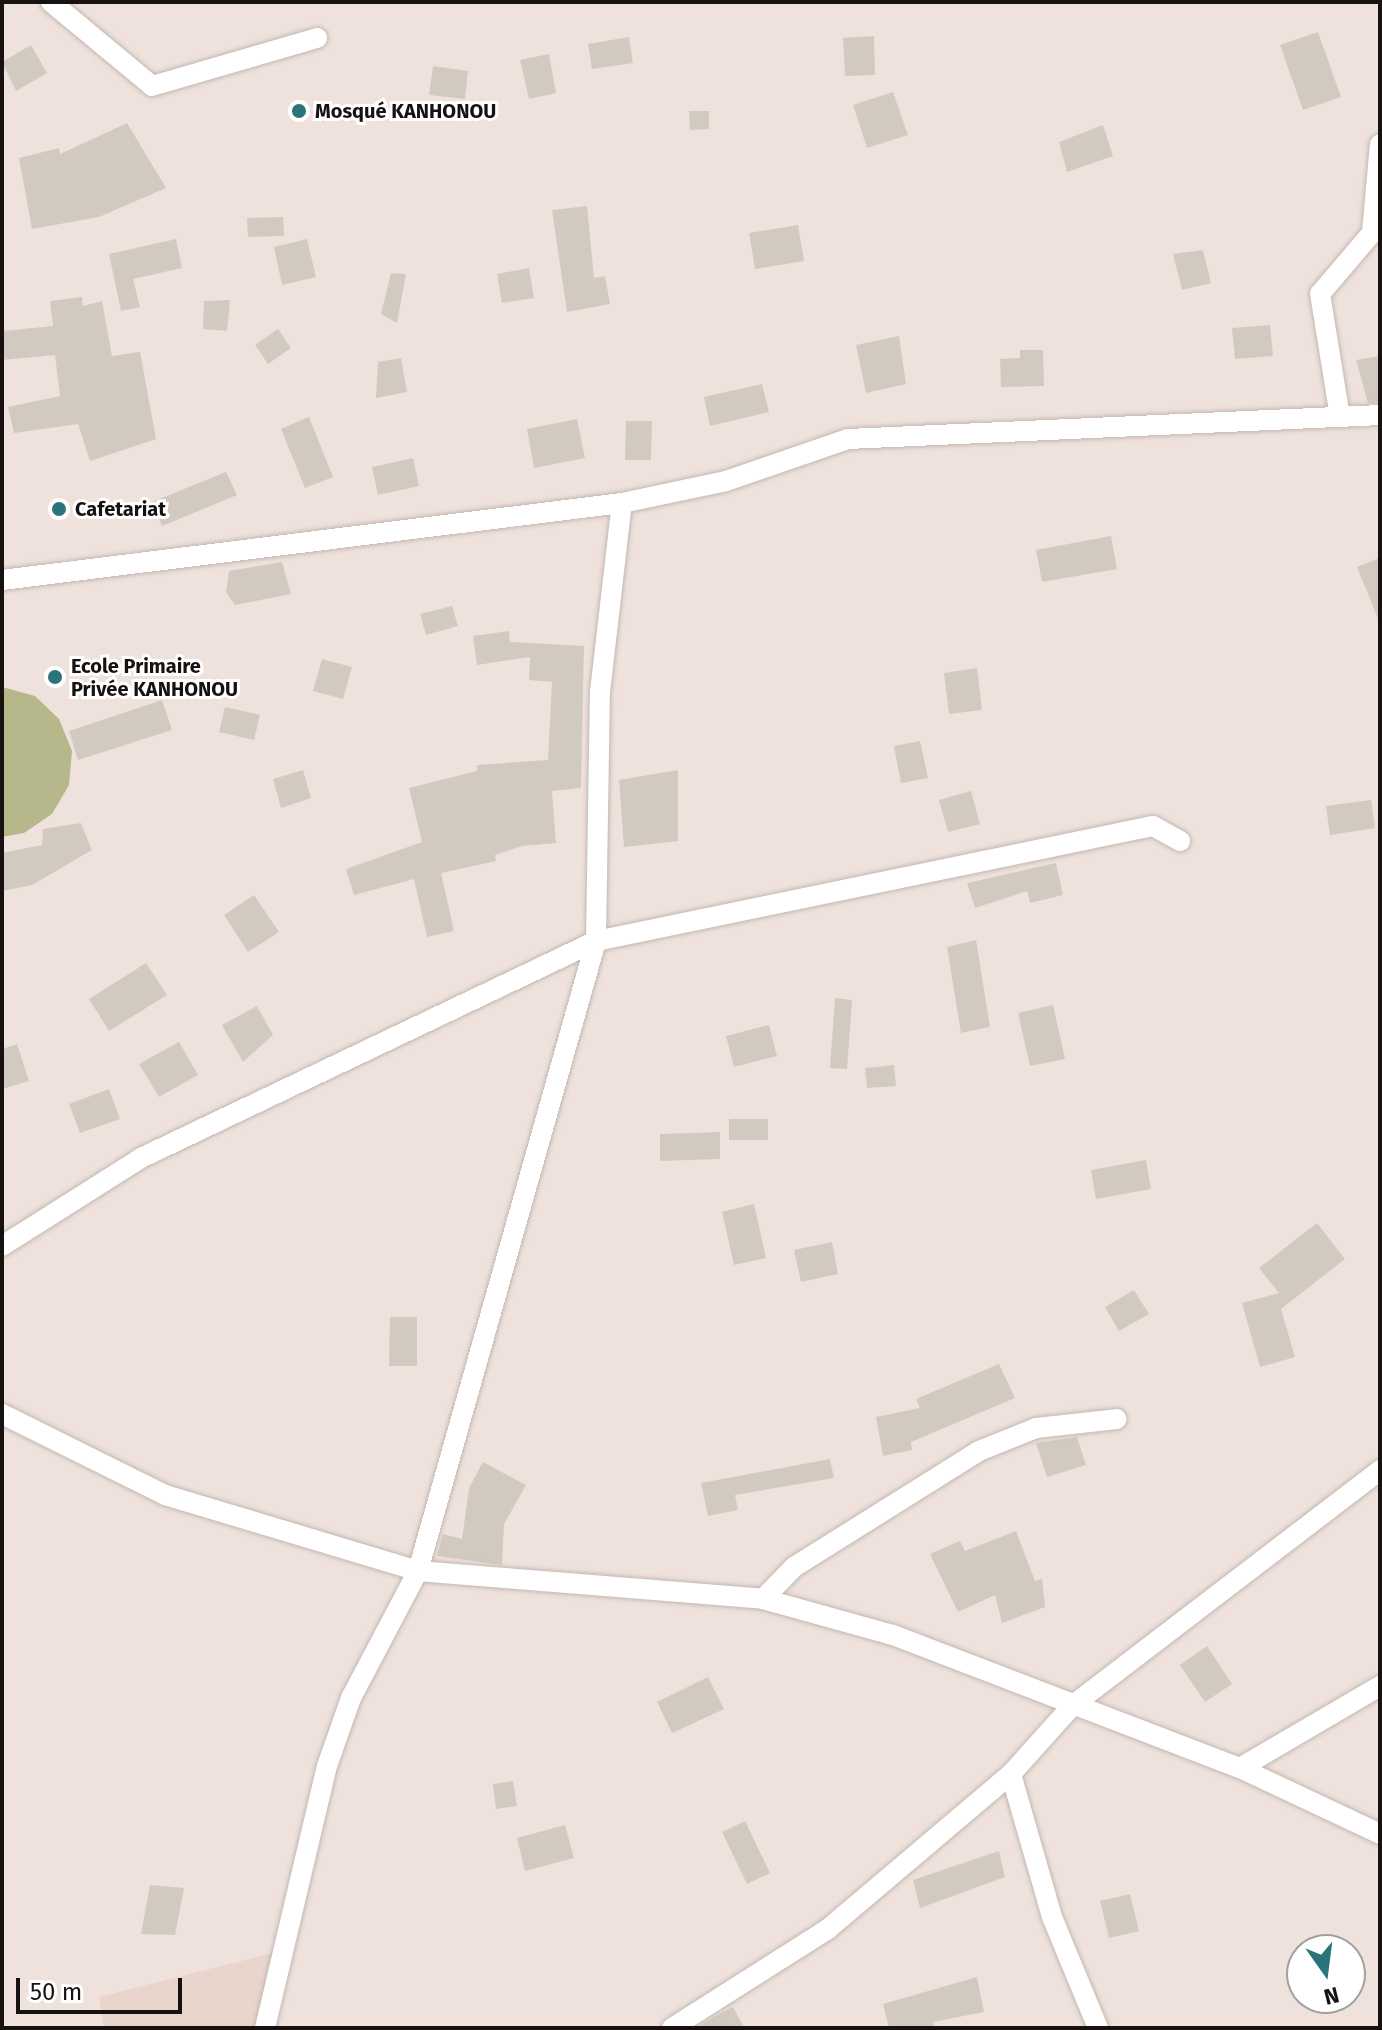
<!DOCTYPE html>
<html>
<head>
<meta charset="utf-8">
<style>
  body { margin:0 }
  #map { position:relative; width:1382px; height:2030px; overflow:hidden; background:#efe2dc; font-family:"Fira Sans",sans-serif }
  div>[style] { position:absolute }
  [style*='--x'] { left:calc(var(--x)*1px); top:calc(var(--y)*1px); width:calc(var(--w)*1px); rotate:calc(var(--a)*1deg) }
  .built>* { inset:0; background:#e9d5cb }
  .green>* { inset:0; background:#b6b78b }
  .building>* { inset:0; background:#d2cac0 }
  .roads { filter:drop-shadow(0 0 2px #c4b7b1) drop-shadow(0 0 2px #c4b7b1) }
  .minor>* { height:20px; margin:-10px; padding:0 10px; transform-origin:10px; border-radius:10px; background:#fff }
  .dots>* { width:22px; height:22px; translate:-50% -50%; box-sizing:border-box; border:4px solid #fff; border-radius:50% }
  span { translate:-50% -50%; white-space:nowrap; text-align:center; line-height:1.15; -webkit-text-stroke:6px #fff; paint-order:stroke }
  .poi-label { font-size:20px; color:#171210; font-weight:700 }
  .left { translate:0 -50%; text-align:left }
  .frame { position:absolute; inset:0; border:4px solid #171210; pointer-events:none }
  .north { position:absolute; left:1286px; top:1934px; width:80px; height:80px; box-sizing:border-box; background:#fff; border:2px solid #a2a09f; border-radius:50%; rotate:166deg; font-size:22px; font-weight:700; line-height:32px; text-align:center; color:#171210 }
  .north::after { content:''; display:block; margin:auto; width:28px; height:36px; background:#2b747a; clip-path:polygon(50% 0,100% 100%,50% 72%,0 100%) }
  .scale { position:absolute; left:16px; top:1978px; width:166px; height:36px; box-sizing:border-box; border:4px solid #171210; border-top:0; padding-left:10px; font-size:24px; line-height:28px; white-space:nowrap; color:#171210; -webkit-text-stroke:6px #fff; paint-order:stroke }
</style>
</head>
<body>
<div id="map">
  <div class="built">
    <div style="clip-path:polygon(281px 1951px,256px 2028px,104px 2028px,99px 1997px)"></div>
  </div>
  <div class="green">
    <div style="clip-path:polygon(2px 687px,35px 696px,59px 719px,72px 751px,69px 785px,52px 814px,24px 833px,2px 837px)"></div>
  </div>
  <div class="building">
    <div style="clip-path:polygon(1318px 32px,1341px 97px,1303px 110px,1280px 45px)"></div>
    <div style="clip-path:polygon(874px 36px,875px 75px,845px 76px,843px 38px)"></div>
    <div style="clip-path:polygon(629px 37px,633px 63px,592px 69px,588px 44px)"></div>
    <div style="clip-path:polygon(31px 45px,47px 73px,16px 91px,2px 62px)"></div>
    <div style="clip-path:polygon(549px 54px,556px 93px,529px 99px,520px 60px)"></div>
    <div style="clip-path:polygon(433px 66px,468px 71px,465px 99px,429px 95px)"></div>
    <div style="clip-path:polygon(893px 92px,908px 135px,867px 148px,853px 105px)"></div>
    <div style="clip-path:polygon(689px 111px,709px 111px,709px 129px,690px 130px)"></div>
    <div style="clip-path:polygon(127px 123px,166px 188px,99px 217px,32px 229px,19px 158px,59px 148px,60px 154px)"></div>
    <div style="clip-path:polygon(1103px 125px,1113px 156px,1067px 172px,1059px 142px)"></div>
    <div style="clip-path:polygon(587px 206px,594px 278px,605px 276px,610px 304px,567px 312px,552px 210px)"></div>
    <div style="clip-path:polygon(283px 217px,284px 236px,248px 237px,247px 218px)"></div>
    <div style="clip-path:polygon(798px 225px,804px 261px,755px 269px,749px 233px)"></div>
    <div style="clip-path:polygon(176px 239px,182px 268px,133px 279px,140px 307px,121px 311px,109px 254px)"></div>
    <div style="clip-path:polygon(307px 239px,316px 277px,282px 285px,274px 247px)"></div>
    <div style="clip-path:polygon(1203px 250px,1211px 283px,1182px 290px,1173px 254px)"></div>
    <div style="clip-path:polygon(529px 268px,534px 298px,502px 303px,497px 274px)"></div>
    <div style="clip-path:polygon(391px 273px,406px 274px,397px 323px,381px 314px)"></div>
    <div style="clip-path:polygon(82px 297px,83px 306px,102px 301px,112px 356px,140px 352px,156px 439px,90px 461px,78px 424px,14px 433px,8px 407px,60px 396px,55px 355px,2px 360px,2px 331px,53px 326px,50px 301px)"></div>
    <div style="clip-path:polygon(230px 300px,227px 331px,203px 329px,204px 301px)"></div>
    <div style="clip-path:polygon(1270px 325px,1273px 356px,1235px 359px,1232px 328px)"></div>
    <div style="clip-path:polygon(278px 329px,291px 348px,268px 364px,255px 345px)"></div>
    <div style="clip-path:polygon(899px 336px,906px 384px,866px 393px,856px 345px)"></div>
    <div style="clip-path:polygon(1020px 350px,1043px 350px,1044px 386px,1001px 387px,1000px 359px,1020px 358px)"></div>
    <div style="clip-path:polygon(1380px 356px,1380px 402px,1368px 403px,1356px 360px)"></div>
    <div style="clip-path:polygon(401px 358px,407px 392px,376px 398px,378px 362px)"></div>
    <div style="clip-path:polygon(762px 384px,769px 412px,710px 426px,704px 397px)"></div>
    <div style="clip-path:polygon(309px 417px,333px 477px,305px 488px,281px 429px)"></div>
    <div style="clip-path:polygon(577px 419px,585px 458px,534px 468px,527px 429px)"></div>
    <div style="clip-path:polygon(626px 421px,652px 421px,651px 460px,625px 460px)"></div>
    <div style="clip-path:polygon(413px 458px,419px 486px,378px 495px,372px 467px)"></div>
    <div style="clip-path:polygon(226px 472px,237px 495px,162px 526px,152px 502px)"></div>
    <div style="clip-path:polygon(1111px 536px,1117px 569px,1042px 582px,1036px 550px)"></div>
    <div style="clip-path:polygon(1380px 558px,1380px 621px,1379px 621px,1357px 567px)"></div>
    <div style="clip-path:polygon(282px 562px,291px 594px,235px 605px,226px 592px,229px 571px)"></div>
    <div style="clip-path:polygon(452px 606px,458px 626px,426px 635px,420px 614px)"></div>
    <div style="clip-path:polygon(509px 631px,510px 642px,584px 646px,581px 788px,552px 791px,556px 843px,522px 846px,495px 855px,496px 861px,441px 873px,454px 931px,427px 937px,414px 879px,354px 895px,346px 869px,422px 842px,409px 788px,477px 771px,477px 765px,548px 760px,552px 682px,529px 680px,530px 657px,477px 665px,473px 636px)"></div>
    <div style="clip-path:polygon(322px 659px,352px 667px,343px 699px,313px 691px)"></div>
    <div style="clip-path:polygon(977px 668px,982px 710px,949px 714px,944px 673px)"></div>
    <div style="clip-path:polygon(162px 700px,172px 730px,78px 760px,69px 731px)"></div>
    <div style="clip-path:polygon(225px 707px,260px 715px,254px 740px,219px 732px)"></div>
    <div style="clip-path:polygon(920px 741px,928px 778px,901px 783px,894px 746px)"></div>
    <div style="clip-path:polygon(303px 770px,311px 798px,281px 808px,273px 779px)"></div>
    <div style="clip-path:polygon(678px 770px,678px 841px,624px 847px,619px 780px)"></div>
    <div style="clip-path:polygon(971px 791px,980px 824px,948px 832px,939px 800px)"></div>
    <div style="clip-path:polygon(1371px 800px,1375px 828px,1330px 835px,1326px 806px)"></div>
    <div style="clip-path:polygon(81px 823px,92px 850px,32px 885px,2px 891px,2px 853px,42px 845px,43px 829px)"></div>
    <div style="clip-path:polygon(1056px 863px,1063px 895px,1030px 903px,1027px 891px,975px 908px,967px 883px)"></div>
    <div style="clip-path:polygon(254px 895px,279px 932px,248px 952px,224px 915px)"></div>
    <div style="clip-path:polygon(976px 940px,990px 1027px,961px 1033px,947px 947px)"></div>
    <div style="clip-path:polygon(146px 963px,167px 995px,109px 1031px,89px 999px)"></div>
    <div style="clip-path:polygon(835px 998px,852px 1000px,847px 1069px,830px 1068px)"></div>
    <div style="clip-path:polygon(1053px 1005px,1065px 1059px,1030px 1066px,1018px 1013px)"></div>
    <div style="clip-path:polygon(257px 1006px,273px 1035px,243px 1062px,222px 1025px)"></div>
    <div style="clip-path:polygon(769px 1025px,777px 1056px,734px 1067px,726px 1036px)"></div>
    <div style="clip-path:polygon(179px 1042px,198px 1075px,159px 1097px,139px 1064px)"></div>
    <div style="clip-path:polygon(17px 1044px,29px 1081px,2px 1089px,2px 1049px)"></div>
    <div style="clip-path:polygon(894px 1065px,896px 1086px,867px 1088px,865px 1068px)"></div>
    <div style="clip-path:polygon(109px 1089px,120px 1119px,80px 1133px,69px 1104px)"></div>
    <div style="clip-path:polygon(729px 1119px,768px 1119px,768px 1140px,729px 1140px)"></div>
    <div style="clip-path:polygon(720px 1132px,720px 1159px,660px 1161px,660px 1134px)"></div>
    <div style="clip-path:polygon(1146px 1160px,1151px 1189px,1096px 1199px,1091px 1170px)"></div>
    <div style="clip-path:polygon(754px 1204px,766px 1258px,734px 1265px,722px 1212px)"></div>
    <div style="clip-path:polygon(1317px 1223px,1345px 1259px,1281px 1309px,1295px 1357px,1260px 1367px,1242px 1303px,1279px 1293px,1259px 1268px)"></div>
    <div style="clip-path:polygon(832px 1242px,838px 1274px,801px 1282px,794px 1250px)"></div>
    <div style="clip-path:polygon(1134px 1290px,1149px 1314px,1119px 1331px,1105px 1307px)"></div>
    <div style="clip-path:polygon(390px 1317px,417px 1317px,417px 1366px,389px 1366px)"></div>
    <div style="clip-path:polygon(999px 1364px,1015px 1398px,911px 1442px,912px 1450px,883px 1456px,876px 1417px,920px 1408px,916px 1399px)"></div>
    <div style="clip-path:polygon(1077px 1437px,1086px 1465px,1047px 1477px,1036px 1443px)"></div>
    <div style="clip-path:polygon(830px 1459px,834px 1478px,735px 1495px,738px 1510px,708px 1516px,701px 1483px)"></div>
    <div style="clip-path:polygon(483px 1462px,526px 1485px,504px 1524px,502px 1565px,437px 1556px,443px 1534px,462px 1539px,469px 1488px)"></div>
    <div style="clip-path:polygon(1016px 1531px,1035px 1581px,1042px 1579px,1045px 1607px,1002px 1623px,995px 1595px,958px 1612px,930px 1554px,960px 1541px,965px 1551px)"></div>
    <div style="clip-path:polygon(1207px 1646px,1232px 1684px,1205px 1702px,1180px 1665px)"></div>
    <div style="clip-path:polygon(708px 1677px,724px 1709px,672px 1733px,657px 1702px)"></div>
    <div style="clip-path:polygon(513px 1781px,517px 1806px,496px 1809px,493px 1784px)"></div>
    <div style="clip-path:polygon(745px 1821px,770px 1873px,747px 1884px,722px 1832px)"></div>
    <div style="clip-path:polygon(565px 1825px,574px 1858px,525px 1871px,517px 1838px)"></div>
    <div style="clip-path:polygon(999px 1851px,1005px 1877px,920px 1908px,913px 1880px)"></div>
    <div style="clip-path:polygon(150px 1885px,184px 1888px,175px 1935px,141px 1934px)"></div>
    <div style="clip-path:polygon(1130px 1894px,1139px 1931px,1109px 1938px,1100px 1901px)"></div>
    <div style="clip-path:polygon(977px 1977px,984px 2012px,933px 2022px,935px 2028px,889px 2028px,883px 2004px)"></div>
    <div style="clip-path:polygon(733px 2007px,744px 2028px,696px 2028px,717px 2015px)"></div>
  </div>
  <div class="roads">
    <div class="minor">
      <div style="--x:51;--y:2;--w:131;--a:39.7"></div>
      <div style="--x:152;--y:86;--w:172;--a:-16.2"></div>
      <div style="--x:1340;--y:417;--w:125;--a:-99.2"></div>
      <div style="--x:1320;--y:294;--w:80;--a:-49.6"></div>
      <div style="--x:1372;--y:233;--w:89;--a:-84.9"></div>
      <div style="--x:2;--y:580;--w:625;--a:-7.08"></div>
      <div style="--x:622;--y:503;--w:106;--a:-11.9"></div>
      <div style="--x:726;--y:481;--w:129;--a:-19"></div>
      <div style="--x:848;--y:439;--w:533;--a:-2.58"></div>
      <div style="--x:2;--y:1246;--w:167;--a:-32.3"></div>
      <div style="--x:143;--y:1157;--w:502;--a:-25.49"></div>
      <div style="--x:596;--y:941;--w:569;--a:-11.67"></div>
      <div style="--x:1153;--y:826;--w:31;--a:29"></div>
      <div style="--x:2;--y:1414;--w:182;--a:26.4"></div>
      <div style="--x:165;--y:1495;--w:264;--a:16.7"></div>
      <div style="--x:418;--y:1571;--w:346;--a:4.6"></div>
      <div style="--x:763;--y:1599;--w:135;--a:15.5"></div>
      <div style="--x:893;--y:1635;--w:372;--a:21"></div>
      <div style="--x:1240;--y:1768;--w:155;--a:25.2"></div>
      <div style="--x:763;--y:1599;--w:45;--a:-45.9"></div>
      <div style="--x:794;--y:1567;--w:218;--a:-32.1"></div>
      <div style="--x:979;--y:1451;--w:61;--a:-22"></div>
      <div style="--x:1036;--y:1428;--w:81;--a:-6.3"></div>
      <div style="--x:1240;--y:1768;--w:162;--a:-30.4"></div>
      <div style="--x:1011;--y:1774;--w:149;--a:74"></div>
      <div style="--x:1052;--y:1917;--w:120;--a:67.5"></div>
      <div style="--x:265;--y:2028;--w:269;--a:-76.7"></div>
      <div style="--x:327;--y:1766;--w:72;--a:-70.6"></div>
      <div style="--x:351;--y:1698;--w:144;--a:-62.2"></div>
      <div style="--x:418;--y:1571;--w:655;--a:-74.22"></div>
      <div style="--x:596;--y:941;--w:249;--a:-89.1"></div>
      <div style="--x:600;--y:692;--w:190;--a:-83.4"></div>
      <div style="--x:672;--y:2028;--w:185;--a:-32.4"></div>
      <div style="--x:828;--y:1929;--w:240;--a:-40.3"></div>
      <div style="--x:1011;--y:1774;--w:93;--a:-48.1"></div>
      <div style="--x:1073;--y:1705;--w:387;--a:-37.4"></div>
    </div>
  </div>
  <div class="dots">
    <div style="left:299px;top:111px;background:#2b747a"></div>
    <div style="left:59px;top:509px;background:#2b747a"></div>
    <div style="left:55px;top:677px;background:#2b747a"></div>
  </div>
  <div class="poi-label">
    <span class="left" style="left:315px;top:111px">Mosqué KANHONOU</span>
    <span class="left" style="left:75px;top:509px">Cafetariat</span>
    <span class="left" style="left:71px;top:678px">Ecole Primaire<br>Privée KANHONOU</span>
  </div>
  <div class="frame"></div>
  <div class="north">N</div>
  <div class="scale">50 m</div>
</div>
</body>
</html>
